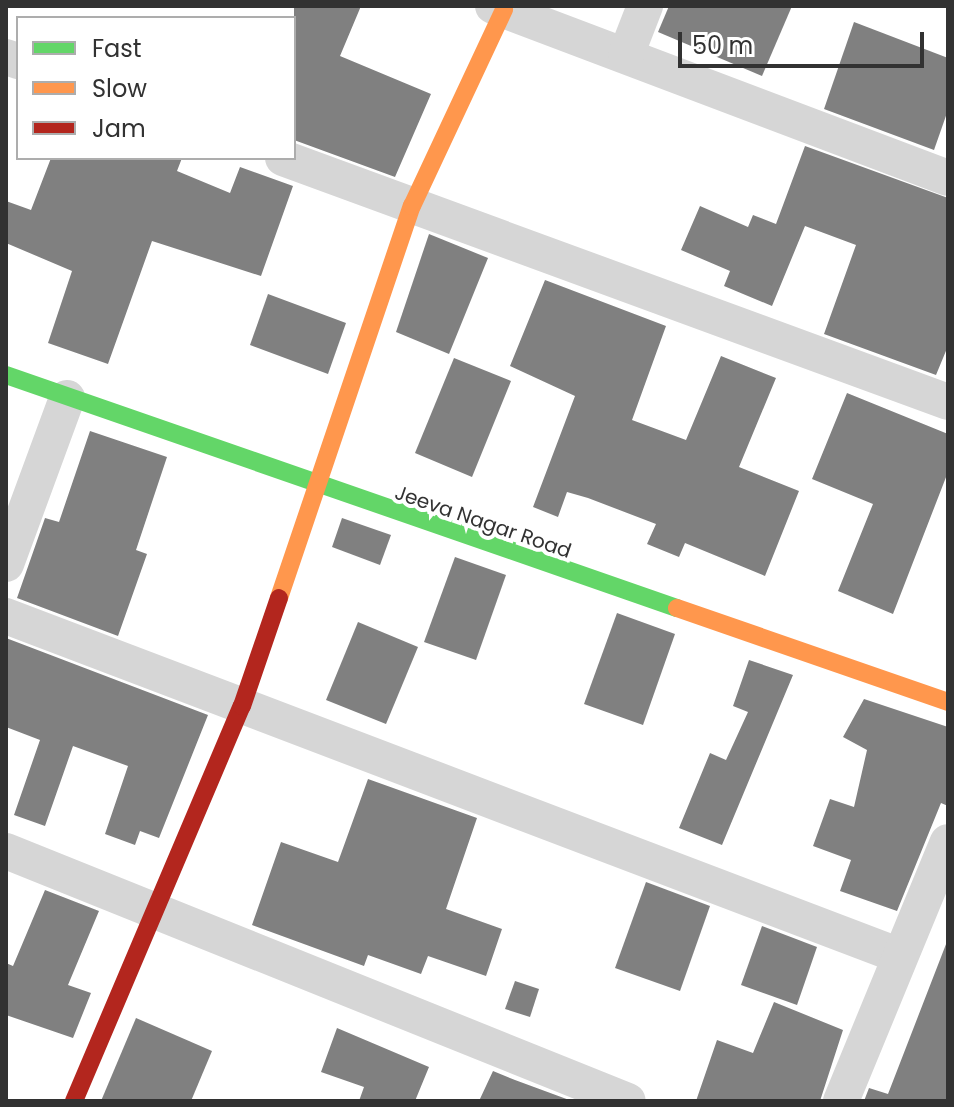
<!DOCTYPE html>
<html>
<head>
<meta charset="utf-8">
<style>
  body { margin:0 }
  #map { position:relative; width:954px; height:1107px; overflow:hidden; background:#fff; font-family:Poppins,sans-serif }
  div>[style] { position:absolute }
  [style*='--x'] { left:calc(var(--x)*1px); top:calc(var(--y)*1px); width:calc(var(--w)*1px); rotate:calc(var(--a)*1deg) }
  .building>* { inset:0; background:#808080 }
  .street>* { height:36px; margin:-18px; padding:0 18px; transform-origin:18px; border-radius:18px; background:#d6d6d6 }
  .fast>* { height:18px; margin:-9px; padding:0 9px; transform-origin:9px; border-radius:9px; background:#63d668 }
  .slow>* { height:18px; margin:-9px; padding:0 9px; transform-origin:9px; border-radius:9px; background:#ff974d }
  .jam>* { height:18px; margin:-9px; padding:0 9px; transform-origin:9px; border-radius:9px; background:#b3261e }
  span { translate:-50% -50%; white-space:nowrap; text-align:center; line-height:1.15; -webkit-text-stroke:8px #fff; paint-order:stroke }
  .street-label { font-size:20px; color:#323232 }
  .frame { position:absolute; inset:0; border:8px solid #323232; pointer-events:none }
  .legend { position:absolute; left:16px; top:16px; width:280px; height:144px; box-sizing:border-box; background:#fff; border:2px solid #adadad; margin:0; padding:10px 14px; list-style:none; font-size:24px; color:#323232 }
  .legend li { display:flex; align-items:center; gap:16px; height:40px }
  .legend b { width:40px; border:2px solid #adadad }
  .scale { position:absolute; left:678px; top:32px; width:246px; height:36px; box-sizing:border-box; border:4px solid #323232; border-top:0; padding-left:10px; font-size:24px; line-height:28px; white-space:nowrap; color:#323232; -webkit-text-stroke:6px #fff; paint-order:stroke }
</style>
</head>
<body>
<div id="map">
  <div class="building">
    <div style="clip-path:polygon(294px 6px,361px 6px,340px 56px,431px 94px,395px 177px,294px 140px)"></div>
    <div style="clip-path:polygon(669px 6px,792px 6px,762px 76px,658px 32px)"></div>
    <div style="clip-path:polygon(854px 22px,948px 58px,948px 110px,934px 150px,824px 109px)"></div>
    <div style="clip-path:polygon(805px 146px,948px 198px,948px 346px,936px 375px,824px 334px,856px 245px,805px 226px,772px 306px,724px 286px,730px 271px,681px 250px,700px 206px,748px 227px,753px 215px,776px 224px)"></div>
    <div style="clip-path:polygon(51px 158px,182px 158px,177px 171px,230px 193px,240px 167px,293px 186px,261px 276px,152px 241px,108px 364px,48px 343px,72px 271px,6px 243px,6px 201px,31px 210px)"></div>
    <div style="clip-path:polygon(429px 234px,488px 258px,449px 354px,396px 332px)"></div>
    <div style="clip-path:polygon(545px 280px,666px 326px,632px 420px,686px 440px,721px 356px,776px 378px,739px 467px,799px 491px,765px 576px,685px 543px,679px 557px,647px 544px,656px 524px,588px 498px,567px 492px,558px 517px,533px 507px,575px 396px,510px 366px)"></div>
    <div style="clip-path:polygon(268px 294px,346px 323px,328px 374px,250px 345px)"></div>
    <div style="clip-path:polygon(454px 358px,511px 381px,472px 477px,415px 453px)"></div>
    <div style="clip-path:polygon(847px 393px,948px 434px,948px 472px,893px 614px,838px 591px,873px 504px,812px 479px)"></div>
    <div style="clip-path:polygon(90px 431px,167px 457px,136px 550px,147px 554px,118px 636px,17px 598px,45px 518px,59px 522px)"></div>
    <div style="clip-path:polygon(342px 518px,391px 535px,380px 565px,332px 547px)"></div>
    <div style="clip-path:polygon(455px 557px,506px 575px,476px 660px,424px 642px)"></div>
    <div style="clip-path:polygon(617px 613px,675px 634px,643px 725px,584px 704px)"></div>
    <div style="clip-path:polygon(358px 622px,418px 647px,386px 724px,326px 700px)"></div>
    <div style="clip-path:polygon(6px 638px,208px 715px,159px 838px,140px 831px,135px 845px,105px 834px,128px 766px,73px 746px,45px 826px,14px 815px,40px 740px,6px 727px)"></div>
    <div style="clip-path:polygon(749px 660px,793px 675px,722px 845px,679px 828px,710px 753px,726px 760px,748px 712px,733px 706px)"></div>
    <div style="clip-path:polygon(864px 699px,948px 727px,948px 806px,941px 803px,897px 911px,840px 891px,851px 860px,813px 846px,830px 799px,854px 807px,867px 750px,843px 737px)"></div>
    <div style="clip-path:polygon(368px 779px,477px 818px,446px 909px,502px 929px,486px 976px,428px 956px,421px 974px,368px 955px,364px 966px,252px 925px,281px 842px,338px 862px)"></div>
    <div style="clip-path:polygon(646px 882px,710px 906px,680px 991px,615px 968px)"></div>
    <div style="clip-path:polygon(45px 890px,99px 911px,68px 985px,91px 993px,73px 1038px,6px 1015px,6px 963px,13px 966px)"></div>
    <div style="clip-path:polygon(762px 926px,817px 947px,797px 1005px,741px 985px)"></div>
    <div style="clip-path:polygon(948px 939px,948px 1101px,864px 1101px,869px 1088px,888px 1094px)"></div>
    <div style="clip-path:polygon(515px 981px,539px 989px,530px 1017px,505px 1009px)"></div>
    <div style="clip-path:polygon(774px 1002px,843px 1030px,820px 1101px,696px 1101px,717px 1040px,753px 1053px)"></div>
    <div style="clip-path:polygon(136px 1018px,212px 1051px,191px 1101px,101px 1101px)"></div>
    <div style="clip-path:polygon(337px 1028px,429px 1067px,415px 1101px,359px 1101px,364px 1087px,321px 1072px)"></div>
    <div style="clip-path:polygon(493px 1071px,515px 1080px,572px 1101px,479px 1101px)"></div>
  </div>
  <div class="street">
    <div style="--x:493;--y:6;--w:486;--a:20.7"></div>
    <div style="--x:626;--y:55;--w:53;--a:-68.8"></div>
    <div style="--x:6;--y:57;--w:13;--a:18"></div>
    <div style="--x:283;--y:158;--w:708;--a:20.15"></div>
    <div style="--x:6;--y:564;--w:177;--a:-69.8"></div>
    <div style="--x:6;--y:616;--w:956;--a:20.82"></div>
    <div style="--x:6;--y:851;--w:670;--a:21.9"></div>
    <div style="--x:841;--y:1101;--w:280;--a:-67.6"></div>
  </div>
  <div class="fast">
    <div style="--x:6;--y:375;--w:710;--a:19.15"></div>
  </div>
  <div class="slow">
    <div style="--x:279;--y:598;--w:414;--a:-71.3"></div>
    <div style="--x:412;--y:206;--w:217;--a:-64.9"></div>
    <div style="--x:677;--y:608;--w:287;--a:19.1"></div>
  </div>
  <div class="jam">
    <div style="--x:74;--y:1101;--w:429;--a:-67"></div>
    <div style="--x:242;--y:706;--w:114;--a:-71.1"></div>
  </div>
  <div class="street-label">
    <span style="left:483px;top:522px;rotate:19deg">Jeeva Nagar Road</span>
  </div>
  <div class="frame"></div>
  <ul class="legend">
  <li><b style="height:10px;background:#63d668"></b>Fast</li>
  <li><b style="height:10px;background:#ff974d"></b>Slow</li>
  <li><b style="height:10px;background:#b3261e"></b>Jam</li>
  </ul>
  <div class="scale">50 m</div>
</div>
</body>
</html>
